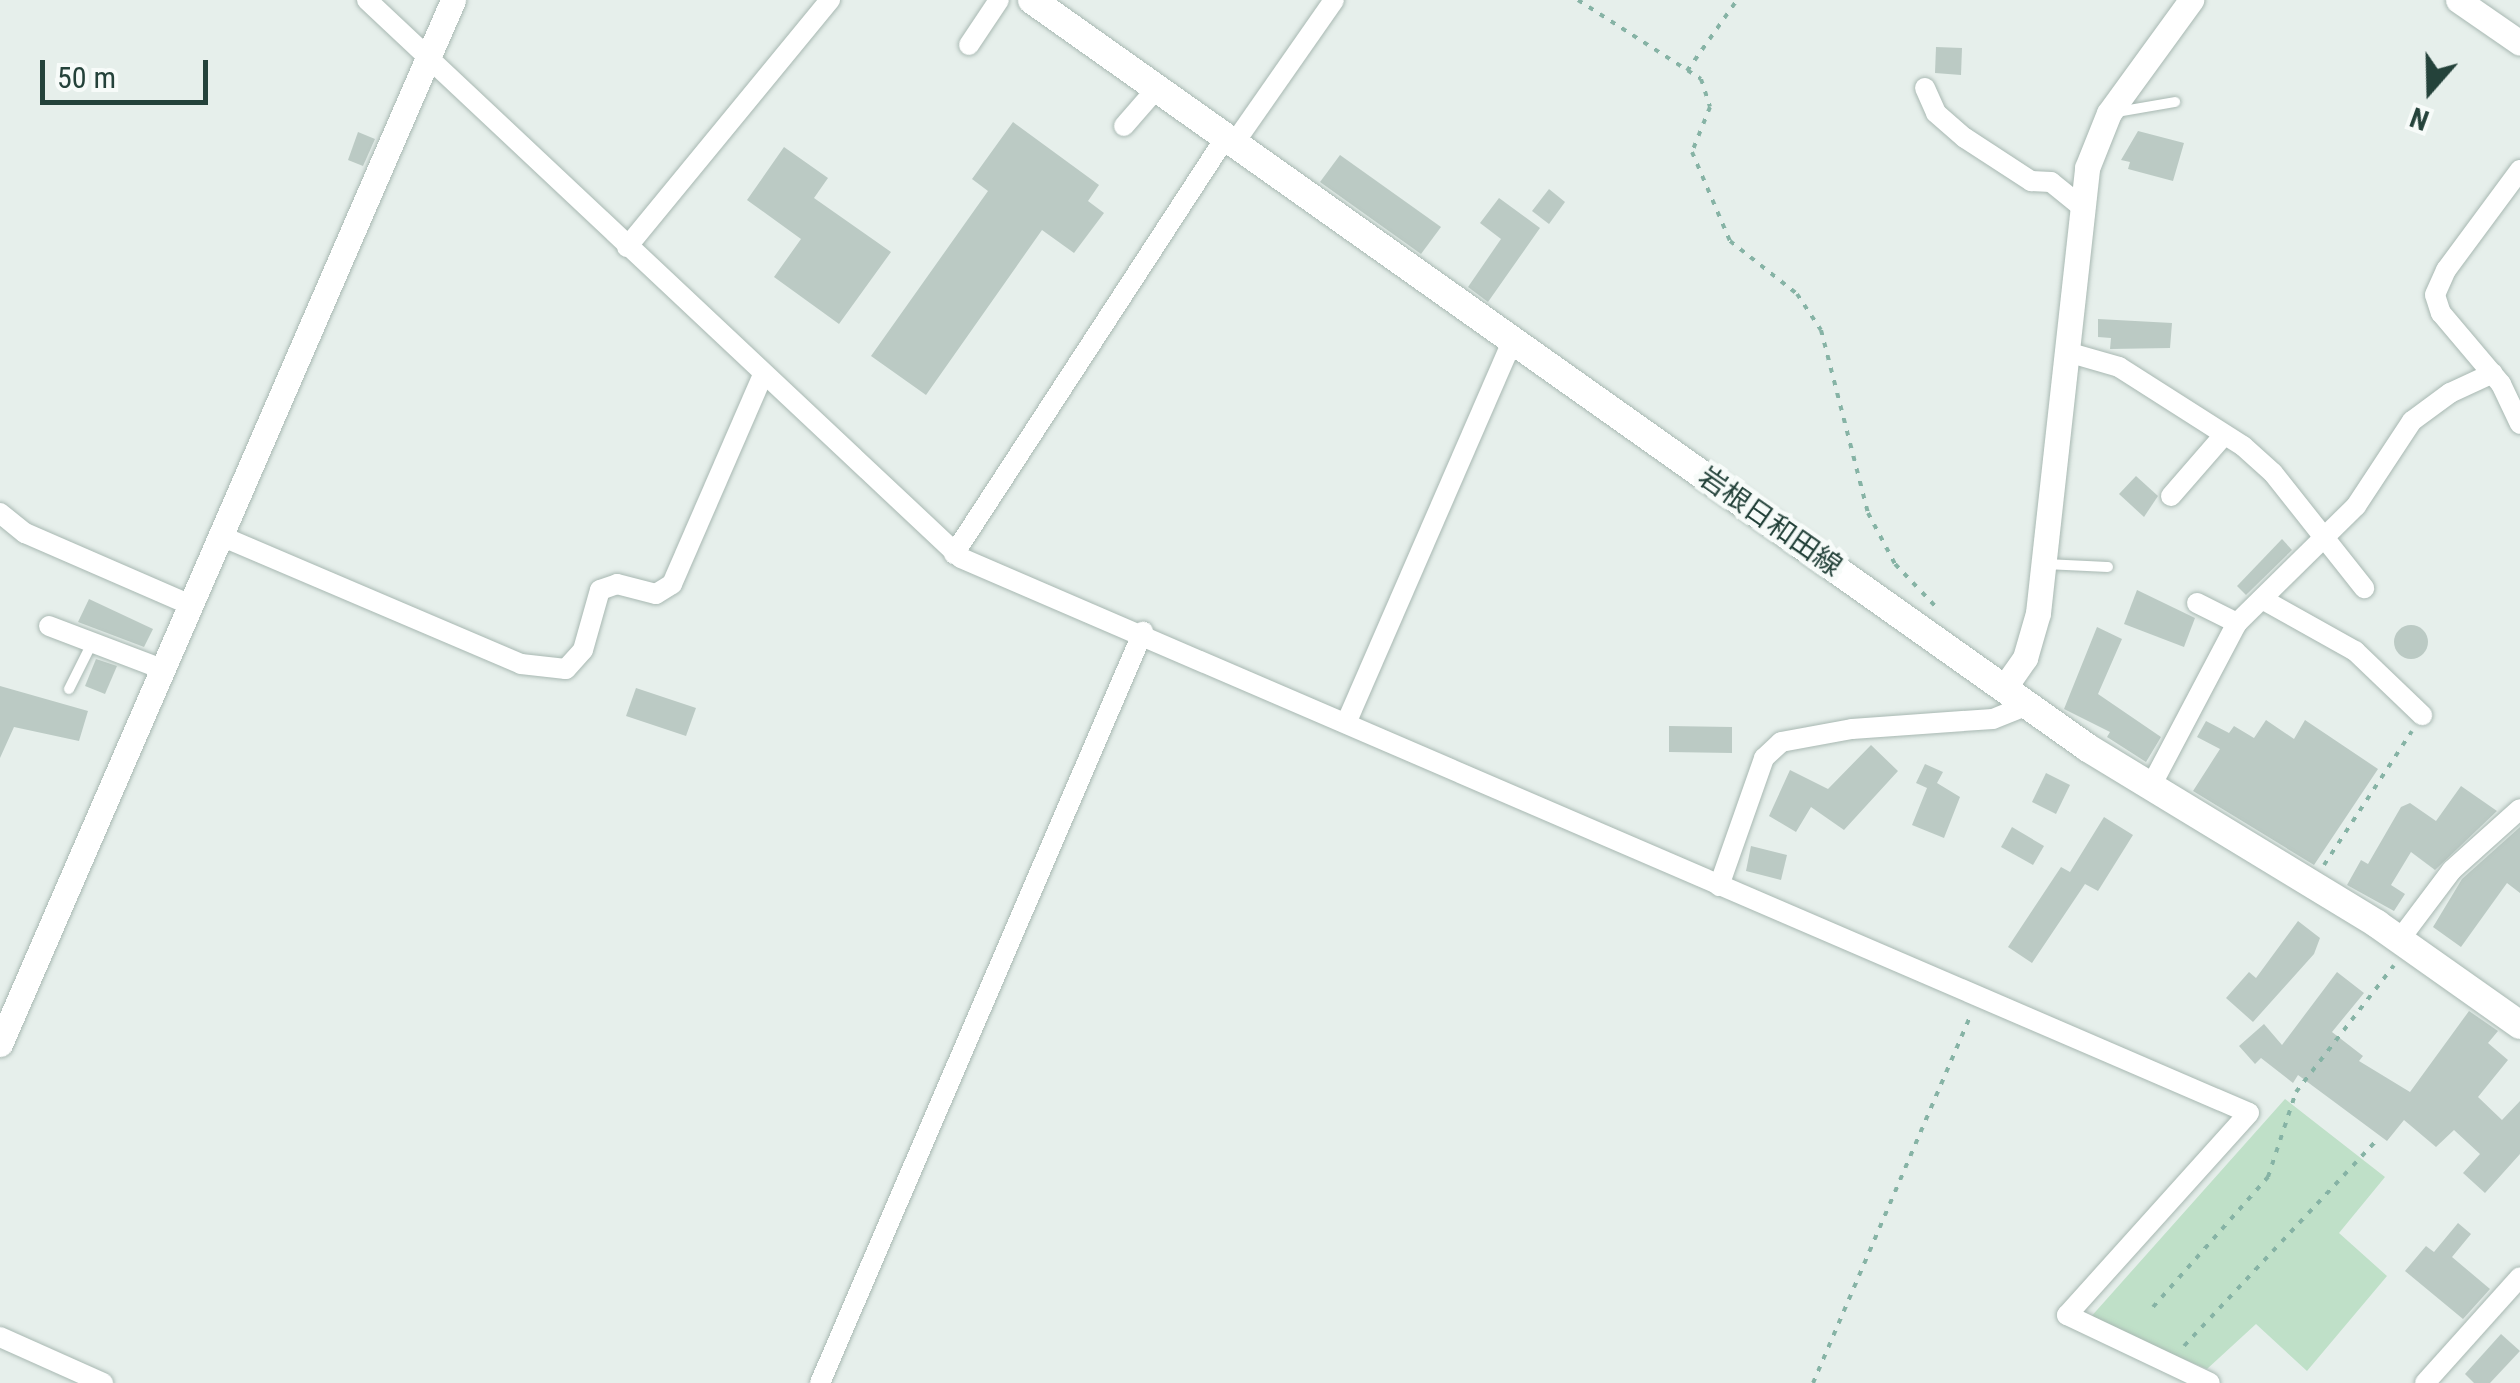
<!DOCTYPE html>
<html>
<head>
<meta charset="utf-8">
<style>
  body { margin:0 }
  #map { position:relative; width:2520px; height:1383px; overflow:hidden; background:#e6efeb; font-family:"Roboto Condensed","Noto Sans JP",sans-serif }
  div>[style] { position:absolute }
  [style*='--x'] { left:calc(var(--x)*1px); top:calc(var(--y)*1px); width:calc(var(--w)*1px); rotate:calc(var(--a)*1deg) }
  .green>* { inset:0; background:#bfe0c8 }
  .building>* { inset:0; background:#bbcac4 }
  .round { border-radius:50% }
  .path>* { height:4px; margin-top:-2px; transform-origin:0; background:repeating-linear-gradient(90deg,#86b3a5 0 5px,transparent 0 13px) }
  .roads { filter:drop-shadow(0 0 2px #a8b8b2) drop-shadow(0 0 2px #a8b8b2) }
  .service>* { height:10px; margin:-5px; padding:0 5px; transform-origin:5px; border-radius:5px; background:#fff }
  .minor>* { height:20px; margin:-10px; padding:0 10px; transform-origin:10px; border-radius:10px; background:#fff }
  .tertiary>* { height:25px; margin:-12.5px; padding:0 12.5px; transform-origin:12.5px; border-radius:12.5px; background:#fff }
  .secondary>* { height:28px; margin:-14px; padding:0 14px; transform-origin:14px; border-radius:14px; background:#fff }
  span { translate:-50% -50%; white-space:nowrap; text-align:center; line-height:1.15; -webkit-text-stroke:9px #f7fbf9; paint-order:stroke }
  .street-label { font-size:28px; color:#24423a }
  .north { position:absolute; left:2380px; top:40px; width:100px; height:100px; -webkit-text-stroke:8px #f7fbf9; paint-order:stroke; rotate:200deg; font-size:28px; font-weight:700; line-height:40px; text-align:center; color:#24423a }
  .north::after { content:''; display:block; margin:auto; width:35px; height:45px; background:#24423a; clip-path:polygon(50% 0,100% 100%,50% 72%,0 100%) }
  .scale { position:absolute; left:40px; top:60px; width:168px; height:45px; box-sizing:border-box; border:5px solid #24423a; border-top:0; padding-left:12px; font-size:30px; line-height:35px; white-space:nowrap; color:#24423a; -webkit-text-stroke:8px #f7fbf9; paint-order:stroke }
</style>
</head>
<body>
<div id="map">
  <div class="green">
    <div style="clip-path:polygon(2285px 1099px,2385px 1177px,2339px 1233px,2387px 1276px,2307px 1371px,2256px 1324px,2207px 1369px,2089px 1319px)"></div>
  </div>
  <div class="building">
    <div style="clip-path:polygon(1936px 47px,1962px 48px,1961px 75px,1935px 73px)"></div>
    <div style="clip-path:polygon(1013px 122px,1099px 185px,1088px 201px,1104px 213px,1074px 253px,1042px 230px,926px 395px,871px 356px,988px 191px,972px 179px)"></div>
    <div style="clip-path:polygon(2138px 131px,2184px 143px,2173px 181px,2128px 169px,2130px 162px,2121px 160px)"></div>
    <div style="clip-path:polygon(358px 132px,375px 139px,363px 166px,348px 160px)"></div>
    <div style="clip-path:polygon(784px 147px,828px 178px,814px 198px,891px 252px,839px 324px,774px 277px,801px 239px,747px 200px)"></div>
    <div style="clip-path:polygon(1340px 155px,1441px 227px,1421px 254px,1320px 182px)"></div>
    <div style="clip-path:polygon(1549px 189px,1565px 202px,1549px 224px,1532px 211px)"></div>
    <div style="clip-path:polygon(1499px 198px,1540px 228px,1488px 302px,1468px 287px,1501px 239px,1480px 223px)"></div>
    <div style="clip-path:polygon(2098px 319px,2172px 323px,2170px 348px,2110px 349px,2111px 338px,2098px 337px)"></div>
    <div style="clip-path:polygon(2136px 476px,2158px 496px,2144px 517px,2119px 494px)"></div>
    <div style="clip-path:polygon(2282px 539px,2292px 550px,2246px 595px,2237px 586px)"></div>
    <div style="clip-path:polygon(2137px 590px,2195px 618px,2184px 647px,2124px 624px)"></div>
    <div style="clip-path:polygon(89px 599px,153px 629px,144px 647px,78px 622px)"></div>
    <div class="round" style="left:2394px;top:625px;width:34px;height:34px"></div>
    <div style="clip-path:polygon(2097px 627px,2122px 639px,2098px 694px,2161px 737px,2146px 762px,2107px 737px,2110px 732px,2064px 709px)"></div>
    <div style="clip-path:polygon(96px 659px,117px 666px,105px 694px,85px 686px)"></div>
    <div style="clip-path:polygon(0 686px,88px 711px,79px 741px,14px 727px,0 758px)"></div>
    <div style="clip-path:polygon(636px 688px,696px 708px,686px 736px,626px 716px)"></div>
    <div style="clip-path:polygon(2266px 720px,2294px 739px,2305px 720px,2378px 769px,2314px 865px,2193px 791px,2220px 749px,2197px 737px,2206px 721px,2229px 733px,2234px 726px,2254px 738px)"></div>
    <div style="clip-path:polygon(1669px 726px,1732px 727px,1732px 753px,1669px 752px)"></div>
    <div style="clip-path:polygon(1871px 745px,1898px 771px,1844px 830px,1811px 807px,1796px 832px,1769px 816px,1790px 770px,1828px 789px)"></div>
    <div style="clip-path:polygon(1925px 764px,1943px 772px,1937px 783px,1960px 797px,1944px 838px,1912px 825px,1927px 788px,1916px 783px)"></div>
    <div style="clip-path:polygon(2046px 773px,2070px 785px,2056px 814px,2032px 802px)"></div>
    <div style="clip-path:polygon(2461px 786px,2497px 811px,2435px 870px,2411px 852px,2391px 885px,2405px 894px,2394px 911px,2347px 885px,2361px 860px,2368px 864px,2401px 807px,2410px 803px,2436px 821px)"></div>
    <div style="clip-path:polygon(2104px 817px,2133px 835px,2098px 891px,2085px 884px,2032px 963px,2008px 947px,2061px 867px,2070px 872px)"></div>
    <div style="clip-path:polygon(2012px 827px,2044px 846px,2033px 865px,2001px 847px)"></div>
    <div style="clip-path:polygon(2520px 827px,2520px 893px,2507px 883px,2461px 947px,2433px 927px,2462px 879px)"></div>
    <div style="clip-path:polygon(1751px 846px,1787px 855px,1781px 880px,1746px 871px)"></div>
    <div style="clip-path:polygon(2298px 921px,2320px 938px,2314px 954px,2253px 1022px,2226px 998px,2249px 972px,2256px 978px)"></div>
    <div style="clip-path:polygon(2337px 972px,2364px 993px,2332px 1032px,2363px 1056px,2359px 1061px,2410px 1092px,2469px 1011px,2498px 1031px,2488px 1043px,2508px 1060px,2478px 1097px,2502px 1120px,2520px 1101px,2520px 1154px,2485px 1193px,2463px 1173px,2480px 1154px,2454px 1130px,2436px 1147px,2404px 1120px,2387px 1141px,2298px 1075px,2293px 1083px,2261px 1058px,2255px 1064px,2239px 1046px,2264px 1024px,2282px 1045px)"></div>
    <div style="clip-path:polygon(2458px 1223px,2471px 1234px,2452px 1257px,2490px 1289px,2463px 1319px,2405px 1271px,2426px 1246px,2434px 1252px)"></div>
    <div style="clip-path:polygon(2501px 1334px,2520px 1351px,2490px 1383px,2474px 1383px,2465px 1374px)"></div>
  </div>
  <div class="path">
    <div style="--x:1578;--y:0;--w:146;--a:32.7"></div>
    <div style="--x:1701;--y:79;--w:29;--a:72"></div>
    <div style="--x:1710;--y:107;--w:48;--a:111.8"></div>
    <div style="--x:1692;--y:152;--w:97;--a:66.9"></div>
    <div style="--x:1730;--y:241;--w:85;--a:38.3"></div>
    <div style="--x:1797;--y:294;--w:43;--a:56.3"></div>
    <div style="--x:1821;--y:330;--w:189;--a:75.6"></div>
    <div style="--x:1868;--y:513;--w:58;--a:62.1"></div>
    <div style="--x:1895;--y:564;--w:61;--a:46.3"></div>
    <div style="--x:1687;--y:71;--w:87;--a:-54.8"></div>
    <div style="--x:2324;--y:865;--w:160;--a:-56.7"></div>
    <div style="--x:2153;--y:1307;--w:174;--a:-48.5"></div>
    <div style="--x:2268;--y:1177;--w:89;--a:-71.8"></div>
    <div style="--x:2296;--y:1092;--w:160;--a:-52.3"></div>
    <div style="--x:2184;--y:1346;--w:279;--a:-46.9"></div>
    <div style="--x:1813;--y:1383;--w:400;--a:-66.8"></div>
  </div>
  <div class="roads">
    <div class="service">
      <div style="--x:2117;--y:112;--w:59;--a:-9.8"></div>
      <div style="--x:2045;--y:564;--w:63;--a:2.7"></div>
      <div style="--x:69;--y:689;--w:51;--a:-63.4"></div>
    </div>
    <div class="minor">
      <div style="--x:367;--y:0;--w:815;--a:43.21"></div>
      <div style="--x:961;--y:558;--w:1402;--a:23.31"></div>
      <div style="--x:2249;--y:1113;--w:272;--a:132"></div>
      <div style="--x:2067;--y:1315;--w:158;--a:25.4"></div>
      <div style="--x:969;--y:45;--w:54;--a:-56.3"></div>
      <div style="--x:1925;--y:88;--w:27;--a:66"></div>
      <div style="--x:1936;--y:113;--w:38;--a:41"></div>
      <div style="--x:1965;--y:138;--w:79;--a:33.1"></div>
      <div style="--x:2031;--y:181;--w:20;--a:3"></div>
      <div style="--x:2051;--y:182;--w:40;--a:39"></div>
      <div style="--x:1124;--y:126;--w:50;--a:-49"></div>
      <div style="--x:1235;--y:142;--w:173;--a:-55.1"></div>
      <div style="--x:2520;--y:170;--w:124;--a:126.5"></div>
      <div style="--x:2446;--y:270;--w:27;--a:114"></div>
      <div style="--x:2435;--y:295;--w:19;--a:72"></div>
      <div style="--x:2441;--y:313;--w:93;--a:49.8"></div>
      <div style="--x:2501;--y:384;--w:44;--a:64.6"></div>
      <div style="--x:627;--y:247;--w:320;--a:-50.6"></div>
      <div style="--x:2067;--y:352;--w:54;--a:16.1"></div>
      <div style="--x:2119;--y:367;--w:147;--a:32.5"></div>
      <div style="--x:2243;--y:446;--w:40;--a:42"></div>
      <div style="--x:2273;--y:473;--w:147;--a:51.6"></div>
      <div style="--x:2171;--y:496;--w:81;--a:-49"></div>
      <div style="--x:0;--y:513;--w:32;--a:39"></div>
      <div style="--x:25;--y:533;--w:183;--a:23.5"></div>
      <div style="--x:221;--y:536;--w:326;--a:23.1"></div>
      <div style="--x:521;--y:664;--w:45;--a:6.3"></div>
      <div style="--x:566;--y:669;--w:25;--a:-48"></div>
      <div style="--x:583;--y:650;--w:62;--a:-74.2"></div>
      <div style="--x:600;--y:590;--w:18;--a:-19"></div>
      <div style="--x:617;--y:584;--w:40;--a:14.4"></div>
      <div style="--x:656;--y:594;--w:19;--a:-32"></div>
      <div style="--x:672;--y:584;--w:228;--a:-66.5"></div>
      <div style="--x:954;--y:554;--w:499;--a:-56.9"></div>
      <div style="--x:2262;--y:599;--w:107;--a:29.2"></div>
      <div style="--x:2355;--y:651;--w:93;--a:43.7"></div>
      <div style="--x:2197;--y:603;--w:45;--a:26.6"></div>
      <div style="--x:49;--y:626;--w:124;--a:20.8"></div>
      <div style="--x:1347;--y:721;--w:417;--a:-66.5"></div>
      <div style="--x:2151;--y:786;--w:184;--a:-62.2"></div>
      <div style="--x:2237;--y:623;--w:167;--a:-44.5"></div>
      <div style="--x:2356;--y:506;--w:102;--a:-56.6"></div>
      <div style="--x:2412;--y:421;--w:47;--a:-36.4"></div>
      <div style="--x:2450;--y:393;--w:47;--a:-24.9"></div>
      <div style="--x:1719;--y:886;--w:136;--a:-70.6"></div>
      <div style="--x:1764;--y:758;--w:23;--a:-43"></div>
      <div style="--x:1781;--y:742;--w:72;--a:-10.4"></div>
      <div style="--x:1852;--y:729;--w:141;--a:-4.1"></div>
      <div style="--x:1993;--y:719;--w:37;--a:-22"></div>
      <div style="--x:2400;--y:939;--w:86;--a:-53"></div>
      <div style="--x:2452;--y:870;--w:91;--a:-41.9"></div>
      <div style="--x:0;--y:1337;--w:113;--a:24.1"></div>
      <div style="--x:820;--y:1383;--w:818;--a:-66.73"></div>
      <div style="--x:2425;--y:1383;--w:142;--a:-48.1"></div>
    </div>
    <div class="tertiary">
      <div style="--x:2458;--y:0;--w:75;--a:34.7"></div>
      <div style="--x:2004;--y:688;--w:37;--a:-55"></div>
      <div style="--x:2025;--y:658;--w:47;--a:-73.9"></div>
      <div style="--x:2038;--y:613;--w:448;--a:-83.7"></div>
      <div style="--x:2087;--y:168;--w:59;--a:-68.2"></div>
      <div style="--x:2109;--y:113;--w:140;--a:-54"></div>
      <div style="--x:0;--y:1044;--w:1138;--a:-66.54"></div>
    </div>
    <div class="secondary">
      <div style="--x:1032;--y:0;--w:1294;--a:35.31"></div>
      <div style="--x:2088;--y:748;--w:338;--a:31.3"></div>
      <div style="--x:2377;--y:924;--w:175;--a:35.2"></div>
    </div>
  </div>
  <div class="street-label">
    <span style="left:1770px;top:522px;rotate:35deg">岩根日和田線</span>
  </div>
  <div class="north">N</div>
  <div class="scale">50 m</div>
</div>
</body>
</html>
